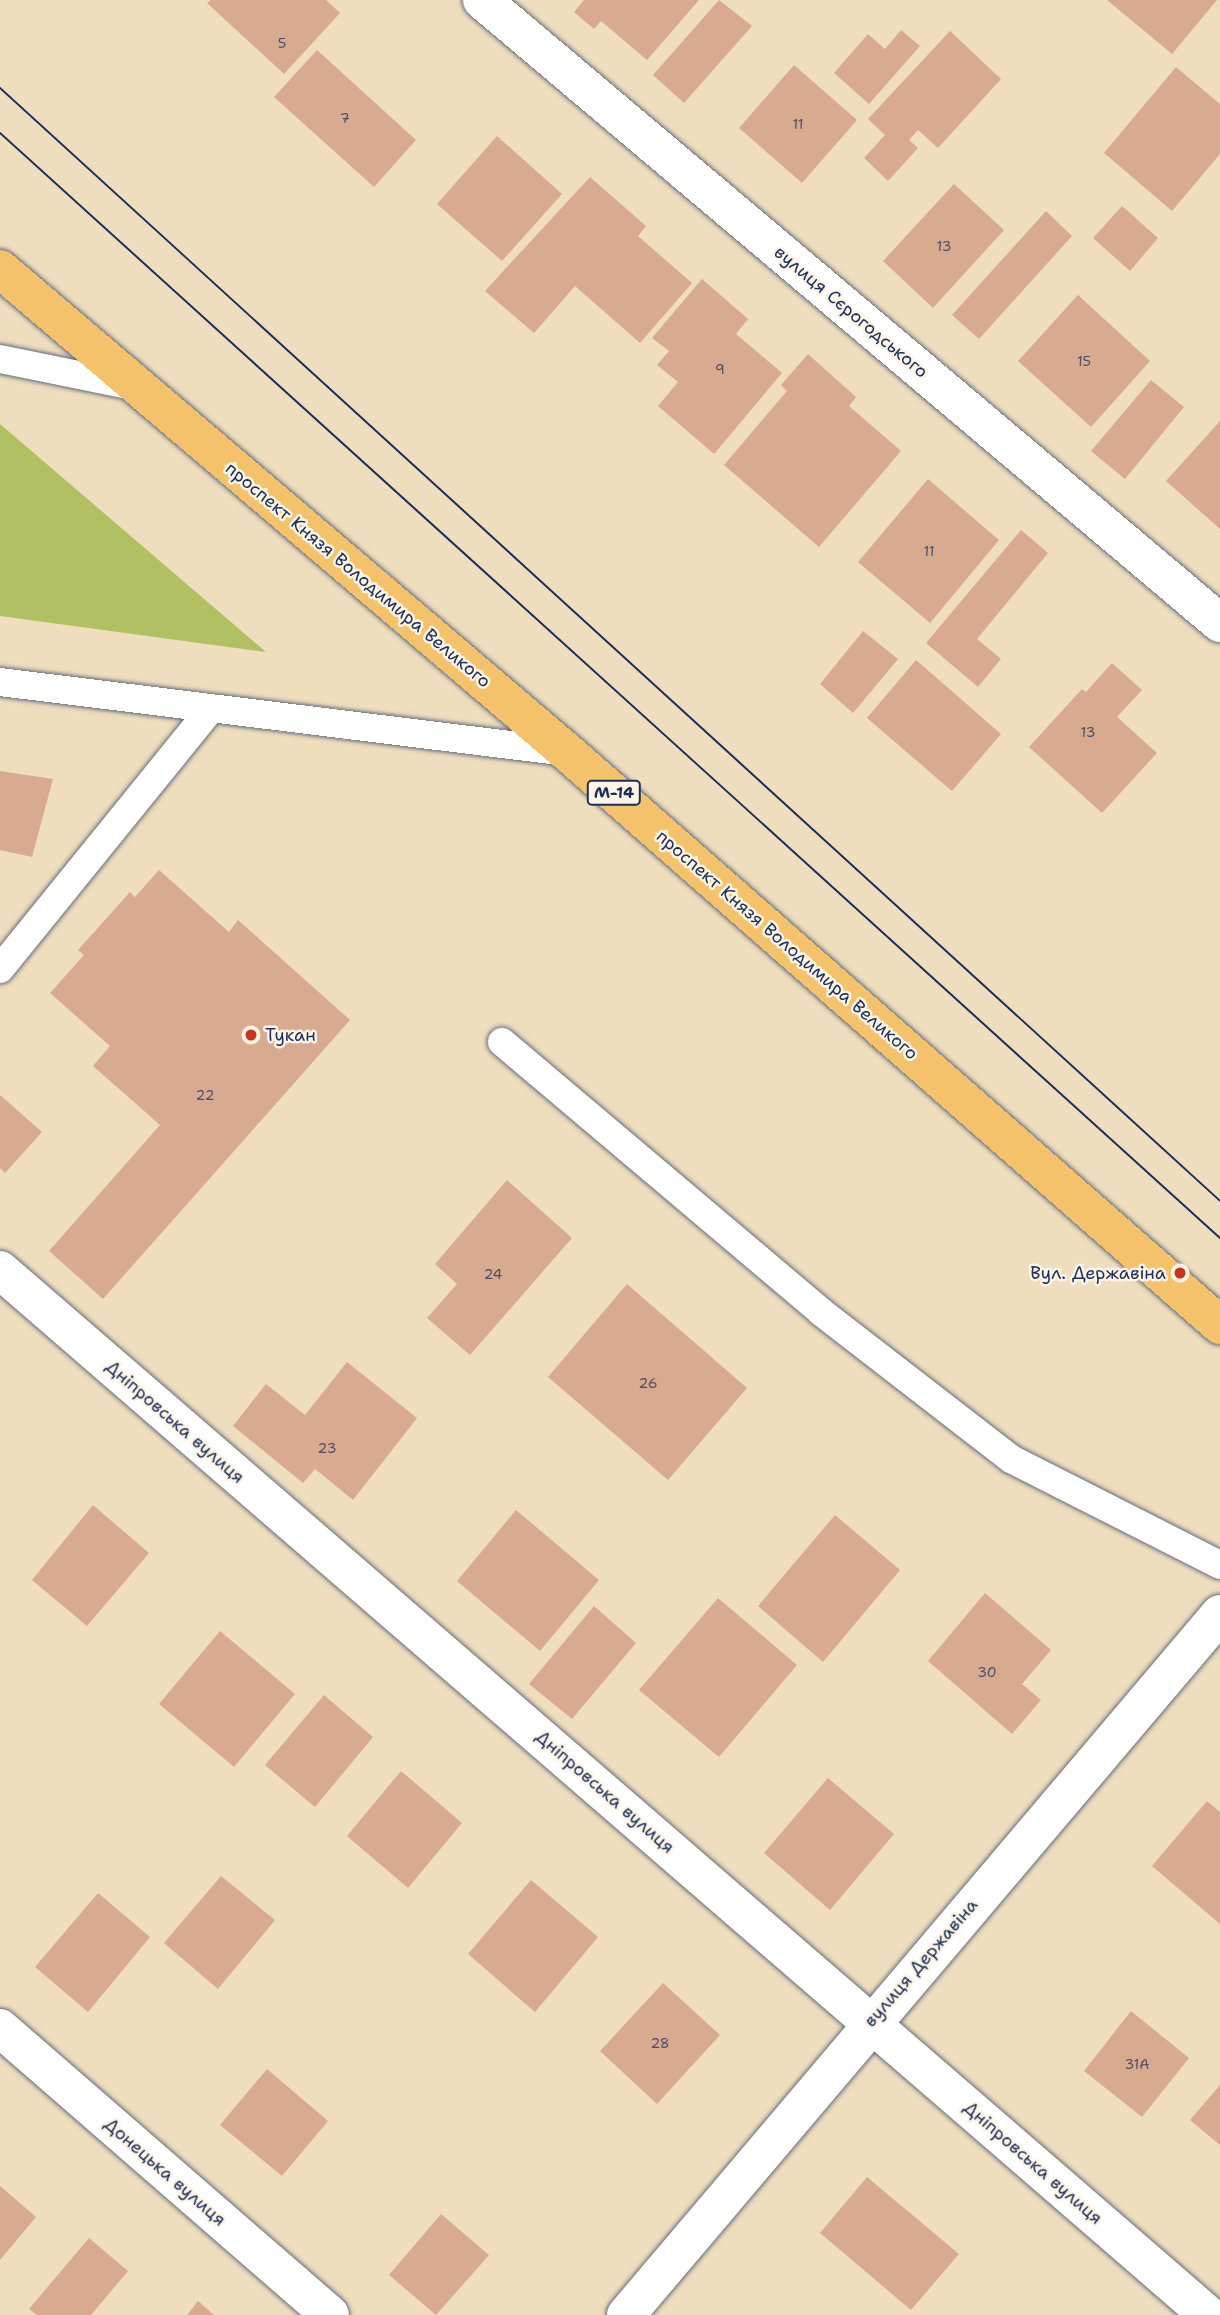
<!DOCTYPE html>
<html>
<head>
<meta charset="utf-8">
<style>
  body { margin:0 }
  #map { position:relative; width:1220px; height:2315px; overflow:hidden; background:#efdebd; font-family:"Shantell Sans",sans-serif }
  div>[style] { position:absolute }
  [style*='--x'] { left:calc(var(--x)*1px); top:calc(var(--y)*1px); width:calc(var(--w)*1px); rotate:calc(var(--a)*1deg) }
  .green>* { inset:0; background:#b0c063 }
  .building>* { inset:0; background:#d8aa8f }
  .roads { filter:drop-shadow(0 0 2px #656c7f) drop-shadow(0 0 2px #656c7f) }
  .service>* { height:28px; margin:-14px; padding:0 14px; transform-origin:14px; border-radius:14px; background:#fff }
  .minor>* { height:38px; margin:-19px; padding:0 19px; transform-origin:19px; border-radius:19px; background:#fff }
  .primary>* { height:38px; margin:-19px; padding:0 19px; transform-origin:19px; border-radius:19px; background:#f3c26a }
  .tram>* { height:2px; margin:-1px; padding:0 1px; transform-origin:1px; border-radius:1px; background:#1b2f5e }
  .dots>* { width:19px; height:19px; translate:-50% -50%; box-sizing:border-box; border:4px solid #fcf5e5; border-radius:50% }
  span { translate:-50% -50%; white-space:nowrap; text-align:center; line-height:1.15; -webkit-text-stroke:5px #fcf5e5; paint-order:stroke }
  .number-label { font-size:14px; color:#4a4e6a }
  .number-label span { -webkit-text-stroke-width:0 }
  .shield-label span { padding:2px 5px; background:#fcf5e5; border:2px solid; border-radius:5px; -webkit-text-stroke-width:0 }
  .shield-label { font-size:16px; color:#1b2f5e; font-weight:700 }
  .street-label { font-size:18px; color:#1b2f5e }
  .poi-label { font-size:18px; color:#1b2f5e }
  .left { translate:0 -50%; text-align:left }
  .right { translate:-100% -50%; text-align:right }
</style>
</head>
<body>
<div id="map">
  <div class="green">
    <div style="clip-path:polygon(0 424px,266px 652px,0 616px)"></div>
  </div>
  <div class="building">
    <div style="clip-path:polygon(211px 0,326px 0,340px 13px,284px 74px,207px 3px)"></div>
    <div style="clip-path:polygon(584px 0,699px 0,647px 60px,601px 21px,594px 29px,574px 12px)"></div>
    <div style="clip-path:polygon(719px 0,752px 26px,684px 103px,653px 75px)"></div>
    <div style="clip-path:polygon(1107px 0,1217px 0,1172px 54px)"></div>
    <div style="clip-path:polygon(901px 30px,920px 46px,869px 104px,834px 73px,868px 34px,885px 49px)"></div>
    <div style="clip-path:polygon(950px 31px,1001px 79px,938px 148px,918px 130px,909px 140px,918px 148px,888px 181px,864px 158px,885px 135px,868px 119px)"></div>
    <div style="clip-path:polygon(317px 50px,416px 140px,374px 187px,274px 97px)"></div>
    <div style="clip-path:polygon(794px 65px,857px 120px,802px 183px,739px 128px)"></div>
    <div style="clip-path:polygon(1176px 67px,1220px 104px,1220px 154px,1172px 211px,1104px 153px)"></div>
    <div style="clip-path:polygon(497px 136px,562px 194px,502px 261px,437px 204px)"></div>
    <div style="clip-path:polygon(590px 177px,646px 226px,638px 236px,692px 283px,640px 343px,575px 286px,534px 333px,485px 291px)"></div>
    <div style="clip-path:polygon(954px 184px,1004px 230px,933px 308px,883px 261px)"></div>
    <div style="clip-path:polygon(1122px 206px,1158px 238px,1130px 271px,1093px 238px)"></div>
    <div style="clip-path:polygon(1046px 211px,1072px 236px,979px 339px,952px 315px)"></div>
    <div style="clip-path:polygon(702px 279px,748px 319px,736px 334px,782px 373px,714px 454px,658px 406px,678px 382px,657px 365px,669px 351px,652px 338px)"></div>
    <div style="clip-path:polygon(1078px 295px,1150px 361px,1091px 427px,1018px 361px)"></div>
    <div style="clip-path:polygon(808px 354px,856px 397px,849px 406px,901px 451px,819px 547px,724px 465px,787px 391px,781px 385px)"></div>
    <div style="clip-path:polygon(1151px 380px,1184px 407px,1125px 479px,1091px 451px)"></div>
    <div style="clip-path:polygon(1220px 421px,1220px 529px,1166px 481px)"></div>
    <div style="clip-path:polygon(928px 479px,999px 540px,930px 623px,858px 562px)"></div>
    <div style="clip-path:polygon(1021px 530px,1048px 553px,977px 639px,1001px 659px,978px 687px,926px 643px)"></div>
    <div style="clip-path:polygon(863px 631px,898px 659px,853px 713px,820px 684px)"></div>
    <div style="clip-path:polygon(916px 660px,1001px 734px,952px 791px,867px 718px)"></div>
    <div style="clip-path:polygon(1112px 663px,1142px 690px,1117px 717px,1157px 753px,1102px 813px,1029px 747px,1082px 689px,1086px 692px)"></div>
    <div style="clip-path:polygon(0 771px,53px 779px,32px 857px,0 850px)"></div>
    <div style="clip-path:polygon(159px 870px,229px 932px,238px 920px,350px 1020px,103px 1299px,49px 1251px,160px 1125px,93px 1066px,110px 1046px,50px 993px,84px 955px,78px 950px,130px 892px,135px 897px)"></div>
    <div style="clip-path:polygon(0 1095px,42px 1132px,5px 1173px,0 1168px)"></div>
    <div style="clip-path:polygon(507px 1180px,572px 1238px,470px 1355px,427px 1318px,457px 1284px,435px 1264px)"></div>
    <div style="clip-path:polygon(627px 1284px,747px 1388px,668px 1480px,548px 1377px)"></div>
    <div style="clip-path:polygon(347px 1362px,417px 1418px,353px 1500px,315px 1469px,303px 1483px,233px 1426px,266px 1384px,305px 1415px)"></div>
    <div style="clip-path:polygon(93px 1505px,149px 1553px,87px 1626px,32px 1580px)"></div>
    <div style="clip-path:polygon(516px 1510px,599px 1580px,540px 1651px,457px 1581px)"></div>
    <div style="clip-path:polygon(835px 1515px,900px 1570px,823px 1662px,758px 1606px)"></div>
    <div style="clip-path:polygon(985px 1593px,1051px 1650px,1022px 1684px,1041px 1700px,1012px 1734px,928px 1661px)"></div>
    <div style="clip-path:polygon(718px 1598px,797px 1665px,719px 1757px,639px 1690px)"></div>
    <div style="clip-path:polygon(594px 1606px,636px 1643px,572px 1719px,529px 1684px)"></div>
    <div style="clip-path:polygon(220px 1631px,295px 1694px,234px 1767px,159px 1704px)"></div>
    <div style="clip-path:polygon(324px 1695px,373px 1737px,315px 1807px,265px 1765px)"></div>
    <div style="clip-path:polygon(401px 1771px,462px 1823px,408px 1888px,347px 1836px)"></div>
    <div style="clip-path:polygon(828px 1778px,894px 1834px,830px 1910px,764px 1853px)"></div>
    <div style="clip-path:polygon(1207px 1801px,1220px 1812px,1220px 1924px,1152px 1866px)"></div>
    <div style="clip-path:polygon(221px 1876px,275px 1920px,218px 1989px,164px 1943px)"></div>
    <div style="clip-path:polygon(531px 1880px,598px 1937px,535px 2012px,468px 1954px)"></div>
    <div style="clip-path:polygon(98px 1893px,150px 1937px,88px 2012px,35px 1967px)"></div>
    <div style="clip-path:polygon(663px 1983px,720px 2035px,657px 2104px,600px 2051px)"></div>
    <div style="clip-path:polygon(1131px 2011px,1189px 2058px,1142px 2117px,1084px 2071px)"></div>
    <div style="clip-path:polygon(267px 2069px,328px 2121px,282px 2176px,220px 2125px)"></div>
    <div style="clip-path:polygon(1220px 2085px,1220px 2145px,1190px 2120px)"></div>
    <div style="clip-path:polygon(867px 2177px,959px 2254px,911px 2310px,820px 2233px)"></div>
    <div style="clip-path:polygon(0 2186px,36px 2217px,0 2260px)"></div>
    <div style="clip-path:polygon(441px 2214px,489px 2255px,436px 2315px,389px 2275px)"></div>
    <div style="clip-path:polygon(89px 2238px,128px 2271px,91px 2315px,37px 2315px,29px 2309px)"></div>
    <div style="clip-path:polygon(198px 2301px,214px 2315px,187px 2315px)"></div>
  </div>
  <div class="roads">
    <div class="service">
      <div style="--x:0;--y:359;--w:136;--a:11.5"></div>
      <div style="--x:0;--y:682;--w:571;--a:7.04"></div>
      <div style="--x:0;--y:969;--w:333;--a:-51"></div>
      <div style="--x:502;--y:1042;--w:418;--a:40.2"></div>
      <div style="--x:821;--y:1312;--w:240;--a:37.7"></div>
      <div style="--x:1011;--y:1459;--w:234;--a:26.9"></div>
    </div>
    <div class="minor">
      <div style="--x:482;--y:0;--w:966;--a:40.17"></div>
      <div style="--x:0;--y:1270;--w:1597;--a:40.86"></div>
      <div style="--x:0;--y:2028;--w:437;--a:41"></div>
      <div style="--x:626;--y:2315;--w:919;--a:-49.72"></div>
    </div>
    <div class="primary">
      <div style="--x:0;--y:269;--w:745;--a:40.43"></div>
      <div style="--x:567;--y:752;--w:869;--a:41.27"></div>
    </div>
  </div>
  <div class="tram">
    <div style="--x:0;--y:88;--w:1651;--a:42.37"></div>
    <div style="--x:0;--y:133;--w:1646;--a:42.17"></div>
  </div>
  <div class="dots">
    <div style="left:251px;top:1035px;background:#c8321e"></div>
    <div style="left:1180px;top:1273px;background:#c8321e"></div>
  </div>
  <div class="number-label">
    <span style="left:282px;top:43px">5</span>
    <span style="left:345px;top:118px">7</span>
    <span style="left:798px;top:124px">11</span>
    <span style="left:944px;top:246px">13</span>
    <span style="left:1084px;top:361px">15</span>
    <span style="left:720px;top:369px">9</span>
    <span style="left:929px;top:551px">11</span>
    <span style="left:1088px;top:732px">13</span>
    <span style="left:205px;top:1095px">22</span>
    <span style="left:493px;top:1274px">24</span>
    <span style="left:648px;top:1383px">26</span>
    <span style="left:327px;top:1448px">23</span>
    <span style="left:987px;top:1672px">30</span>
    <span style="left:660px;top:2043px">28</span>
    <span style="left:1137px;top:2064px">31А</span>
  </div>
  <div class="shield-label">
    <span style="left:614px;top:793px">М-14</span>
  </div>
  <div class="street-label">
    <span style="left:851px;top:312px;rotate:40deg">вулиця Сєрогодського</span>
    <span style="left:358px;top:575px;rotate:40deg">проспект Князя Володимира Великого</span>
    <span style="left:787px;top:945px;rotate:41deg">проспект Князя Володимира Великого</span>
    <span style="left:175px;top:1422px;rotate:41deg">Дніпровська вулиця</span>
    <span style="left:605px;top:1792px;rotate:41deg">Дніпровська вулиця</span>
    <span style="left:921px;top:1963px;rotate:-49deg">вулиця Державіна</span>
    <span style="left:1033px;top:2163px;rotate:41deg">Дніпровська вулиця</span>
    <span style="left:165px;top:2172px;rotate:41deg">Донецька вулиця</span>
  </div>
  <div class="poi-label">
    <span class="left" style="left:265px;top:1035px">Тукан</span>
    <span class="right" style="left:1166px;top:1273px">Вул. Державіна</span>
  </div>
</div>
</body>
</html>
